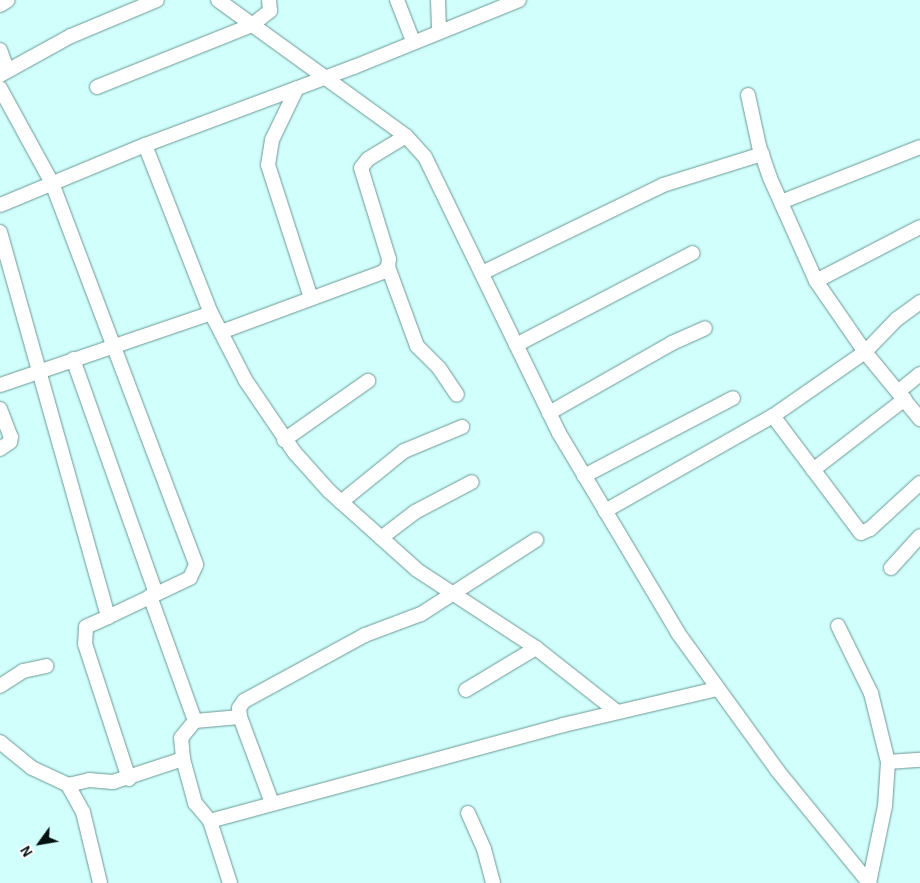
<!DOCTYPE html>
<html>
<head>
<meta charset="utf-8">
<style>
  body { margin:0 }
  #map { position:relative; width:920px; height:883px; overflow:hidden; background:#d1fffc; font-family:"Alegreya Sans",sans-serif }
  div>[style] { position:absolute }
  [style*='--x'] { left:calc(var(--x)*1px); top:calc(var(--y)*1px); width:calc(var(--w)*1px); rotate:calc(var(--a)*1deg) }
  .roads { filter:drop-shadow(0 0 1px #6c9794) drop-shadow(0 0 1px #6c9794) }
  .minor>* { height:14px; margin:-7px; padding:0 7px; transform-origin:7px; border-radius:7px; background:#fff }
  span { translate:-50% -50%; white-space:nowrap; text-align:center; line-height:1.15; -webkit-text-stroke:4.5px #fff; paint-order:stroke }
  .north { position:absolute; left:15px; top:818px; width:50px; height:50px; -webkit-text-stroke:4px #fff; paint-order:stroke; rotate:238deg; font-size:14px; font-weight:700; line-height:20px; text-align:center; color:#02100f }
  .north::after { content:''; display:block; margin:auto; width:18px; height:22px; background:#02100f; clip-path:polygon(50% 0,100% 100%,50% 72%,0 100%) }
</style>
</head>
<body>
<div id="map">
  <div class="roads">
    <div class="minor">
      <div style="--x:218;--y:0;--w:232;--a:35.9"></div>
      <div style="--x:406;--y:136;--w:28;--a:48"></div>
      <div style="--x:425;--y:157;--w:307;--a:64.1"></div>
      <div style="--x:559;--y:433;--w:233;--a:59.2"></div>
      <div style="--x:678;--y:633;--w:169;--a:54.1"></div>
      <div style="--x:777;--y:770;--w:146;--a:50.8"></div>
      <div style="--x:397;--y:0;--w:44;--a:68.7"></div>
      <div style="--x:438;--y:0;--w:31;--a:88"></div>
      <div style="--x:0;--y:5;--w:9;--a:-32"></div>
      <div style="--x:0;--y:50;--w:20;--a:70"></div>
      <div style="--x:0;--y:75;--w:81;--a:-28.8"></div>
      <div style="--x:71;--y:36;--w:93;--a:-22.7"></div>
      <div style="--x:97;--y:87;--w:167;--a:-21.8"></div>
      <div style="--x:252;--y:25;--w:23;--a:-38"></div>
      <div style="--x:270;--y:11;--w:11;--a:-95"></div>
      <div style="--x:0;--y:88;--w:108;--a:61.3"></div>
      <div style="--x:52;--y:183;--w:408;--a:69.3"></div>
      <div style="--x:196;--y:565;--w:14;--a:115"></div>
      <div style="--x:190;--y:578;--w:91;--a:154.6"></div>
      <div style="--x:297;--y:88;--w:58;--a:115.7"></div>
      <div style="--x:272;--y:140;--w:25;--a:99"></div>
      <div style="--x:268;--y:165;--w:140;--a:72.1"></div>
      <div style="--x:748;--y:95;--w:52;--a:77.8"></div>
      <div style="--x:759;--y:146;--w:34;--a:71"></div>
      <div style="--x:770;--y:178;--w:113;--a:65.9"></div>
      <div style="--x:816;--y:281;--w:86;--a:55.4"></div>
      <div style="--x:865;--y:352;--w:87;--a:50.6"></div>
      <div style="--x:145;--y:145;--w:180;--a:68.6"></div>
      <div style="--x:211;--y:313;--w:76;--a:62.8"></div>
      <div style="--x:246;--y:381;--w:87;--a:55.8"></div>
      <div style="--x:295;--y:453;--w:51;--a:48.2"></div>
      <div style="--x:329;--y:491;--w:118;--a:41.9"></div>
      <div style="--x:417;--y:570;--w:142;--a:33.2"></div>
      <div style="--x:536;--y:648;--w:103;--a:38.3"></div>
      <div style="--x:781;--y:202;--w:149;--a:-21.6"></div>
      <div style="--x:0;--y:205;--w:157;--a:-22.5"></div>
      <div style="--x:145;--y:145;--w:223;--a:-20.5"></div>
      <div style="--x:354;--y:67;--w:178;--a:-22.1"></div>
      <div style="--x:0;--y:232;--w:400;--a:74.3"></div>
      <div style="--x:108;--y:617;--w:24;--a:156"></div>
      <div style="--x:86;--y:627;--w:17;--a:93"></div>
      <div style="--x:85;--y:644;--w:142;--a:71.9"></div>
      <div style="--x:388;--y:267;--w:84;--a:69.8"></div>
      <div style="--x:417;--y:346;--w:31;--a:45"></div>
      <div style="--x:439;--y:368;--w:32;--a:56"></div>
      <div style="--x:482;--y:273;--w:201;--a:-25.9"></div>
      <div style="--x:663;--y:185;--w:104;--a:-17.4"></div>
      <div style="--x:816;--y:281;--w:117;--a:-27.4"></div>
      <div style="--x:221;--y:332;--w:173;--a:-20.3"></div>
      <div style="--x:383;--y:272;--w:7;--a:-45"></div>
      <div style="--x:388;--y:267;--w:8;--a:-83"></div>
      <div style="--x:389;--y:259;--w:95;--a:-107.1"></div>
      <div style="--x:361;--y:168;--w:11;--a:-52"></div>
      <div style="--x:368;--y:159;--w:44;--a:-31.2"></div>
      <div style="--x:516;--y:345;--w:199;--a:-27.5"></div>
      <div style="--x:73;--y:359;--w:249;--a:70.5"></div>
      <div style="--x:0;--y:385;--w:223;--a:-18.8"></div>
      <div style="--x:899;--y:391;--w:27;--a:-39"></div>
      <div style="--x:0;--y:409;--w:30;--a:69"></div>
      <div style="--x:11;--y:437;--w:5;--a:101"></div>
      <div style="--x:10;--y:442;--w:12;--a:145"></div>
      <div style="--x:549;--y:413;--w:142;--a:-29.6"></div>
      <div style="--x:672;--y:343;--w:36;--a:-24"></div>
      <div style="--x:773;--y:416;--w:146;--a:53.1"></div>
      <div style="--x:861;--y:533;--w:10;--a:-24"></div>
      <div style="--x:870;--y:529;--w:68;--a:-42.6"></div>
      <div style="--x:284;--y:440;--w:103;--a:-35.1"></div>
      <div style="--x:813;--y:470;--w:116;--a:-37.7"></div>
      <div style="--x:584;--y:476;--w:168;--a:-27.6"></div>
      <div style="--x:341;--y:502;--w:81;--a:-39"></div>
      <div style="--x:404;--y:451;--w:63;--a:-22.5"></div>
      <div style="--x:605;--y:511;--w:193;--a:-29.5"></div>
      <div style="--x:773;--y:416;--w:112;--a:-34.8"></div>
      <div style="--x:865;--y:352;--w:46;--a:-45.9"></div>
      <div style="--x:897;--y:319;--w:29;--a:-36"></div>
      <div style="--x:381;--y:538;--w:43;--a:-37.4"></div>
      <div style="--x:415;--y:512;--w:64;--a:-27.8"></div>
      <div style="--x:891;--y:568;--w:43;--a:-47.8"></div>
      <div style="--x:150;--y:596;--w:133;--a:70.2"></div>
      <div style="--x:838;--y:626;--w:75;--a:63.8"></div>
      <div style="--x:871;--y:693;--w:71;--a:76.2"></div>
      <div style="--x:888;--y:762;--w:44;--a:93.9"></div>
      <div style="--x:885;--y:806;--w:79;--a:101.7"></div>
      <div style="--x:0;--y:686;--w:27;--a:-33"></div>
      <div style="--x:23;--y:671;--w:24;--a:-12"></div>
      <div style="--x:466;--y:690;--w:82;--a:-31"></div>
      <div style="--x:0;--y:742;--w:41;--a:39.1"></div>
      <div style="--x:32;--y:768;--w:40;--a:25"></div>
      <div style="--x:68;--y:785;--w:31;--a:61"></div>
      <div style="--x:83;--y:812;--w:73;--a:76.5"></div>
      <div style="--x:183;--y:759;--w:21;--a:-95"></div>
      <div style="--x:181;--y:738;--w:22;--a:-51"></div>
      <div style="--x:195;--y:721;--w:45;--a:-5.1"></div>
      <div style="--x:888;--y:762;--w:32;--a:-4"></div>
      <div style="--x:68;--y:785;--w:22;--a:-13"></div>
      <div style="--x:89;--y:780;--w:24;--a:5"></div>
      <div style="--x:113;--y:782;--w:74;--a:-18.2"></div>
      <div style="--x:183;--y:759;--w:46;--a:74.7"></div>
      <div style="--x:195;--y:803;--w:23;--a:50"></div>
      <div style="--x:272;--y:803;--w:92;--a:-110.4"></div>
      <div style="--x:240;--y:717;--w:9;--a:-96"></div>
      <div style="--x:239;--y:708;--w:9;--a:-54"></div>
      <div style="--x:244;--y:701;--w:138;--a:-28.6"></div>
      <div style="--x:365;--y:635;--w:60;--a:-20.6"></div>
      <div style="--x:421;--y:614;--w:137;--a:-32.8"></div>
      <div style="--x:468;--y:813;--w:39;--a:66"></div>
      <div style="--x:484;--y:849;--w:35;--a:75"></div>
      <div style="--x:230;--y:883;--w:65;--a:-107.9"></div>
      <div style="--x:210;--y:821;--w:366;--a:-15.2"></div>
      <div style="--x:563;--y:725;--w:158;--a:-13.2"></div>
    </div>
  </div>
  <div class="north">N</div>
</div>
</body>
</html>
